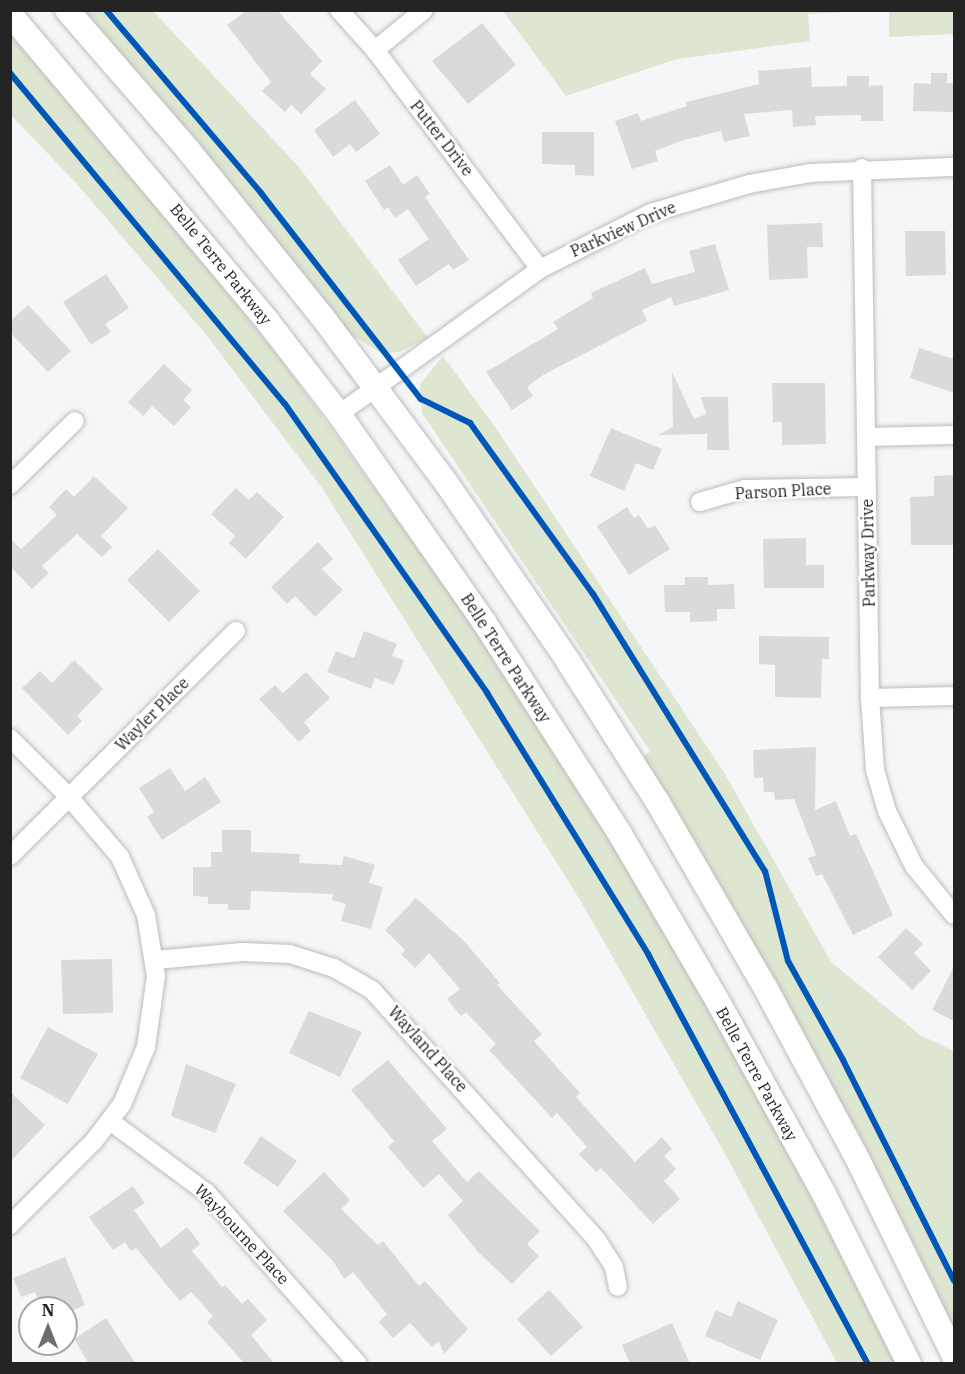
<!DOCTYPE html>
<html>
<head>
<meta charset="utf-8">
<style>
  body { margin:0 }
  #map { position:relative; width:965px; height:1374px; overflow:hidden; background:#f5f6f7; font-family:"IBM Plex Serif",serif }
  div>[style] { position:absolute }
  [style*='--x'] { left:calc(var(--x)*1px); top:calc(var(--y)*1px); width:calc(var(--w)*1px); rotate:calc(var(--a)*1deg) }
  .green>* { inset:0; background:#dde6d0 }
  .building>* { inset:0; background:#dadadc }
  .roads { filter:drop-shadow(0 0 2px #bbbcbd) drop-shadow(0 0 2px #bbbcbd) }
  .minor>* { height:18px; margin:-9px; padding:0 9px; transform-origin:9px; border-radius:9px; background:#fefefe }
  .major>* { height:24px; margin:-12px; padding:0 12px; transform-origin:12px; border-radius:12px; background:#fefefe }
  .cycleway>* { height:6px; margin:-3px; padding:0 3px; transform-origin:3px; border-radius:3px; background:#0057b8 }
  span { translate:-50% -50%; white-space:nowrap; text-align:center; line-height:1.15; -webkit-text-stroke:5px #fff; paint-order:stroke }
  .street-label { font-size:16px; color:#242425 }
  .frame { position:absolute; inset:0; border:12px solid #242425; pointer-events:none }
  .north { position:absolute; left:18px; top:1296px; width:60px; height:60px; box-sizing:border-box; background:#fff; border:2px solid #a7a7a8; border-radius:50%; rotate:0deg; font-size:16px; font-weight:700; line-height:24px; text-align:center; color:#242425 }
  .north::after { content:''; display:block; margin:auto; width:21px; height:27px; background:#6d6e6e; clip-path:polygon(50% 0,100% 100%,50% 72%,0 100%) }
</style>
</head>
<body>
<div id="map">
  <div class="green">
    <div style="clip-path:polygon(81px 11px,153px 11px,298px 166px,428px 338px,399px 352px,381px 353px,351px 335px)"></div>
    <div style="clip-path:polygon(503px 11px,864px 11px,808px 14px,810px 41px,677px 59px,566px 96px)"></div>
    <div style="clip-path:polygon(889px 11px,954px 11px,954px 34px,889px 37px)"></div>
    <div style="clip-path:polygon(10px 35px,121px 162px,283px 362px,458px 604px,607px 835px,712px 1014px,820px 1212px,896px 1363px,837px 1363px,723px 1150px,580px 900px,322px 488px,208px 337px,76px 183px,11px 115px)"></div>
    <div style="clip-path:polygon(443px 356px,496px 428px,725px 774px,831px 962px,920px 1035px,954px 1051px,954px 1334px,643px 757px,650px 751px,422px 413px,420px 384px)"></div>
  </div>
  <div class="building">
    <div style="clip-path:polygon(247px 10px,277px 10px,322px 61px,310px 74px,326px 89px,301px 114px,291px 105px,285px 112px,262px 91px,271px 82px,227px 25px)"></div>
    <div style="clip-path:polygon(482px 23px,516px 65px,468px 104px,432px 61px)"></div>
    <div style="clip-path:polygon(811px 67px,812px 87px,847px 86px,847px 76px,869px 76px,869px 86px,883px 85px,883px 121px,861px 121px,861px 115px,815px 116px,816px 125px,793px 127px,792px 110px,744px 114px,750px 136px,724px 142px,721px 131px,684px 140px,655px 151px,658px 161px,632px 169px,615px 121px,638px 113px,641px 121px,687px 106px,686px 102px,759px 84px,758px 71px)"></div>
    <div style="clip-path:polygon(931px 73px,947px 73px,947px 83px,954px 83px,954px 112px,913px 111px,914px 83px,931px 84px)"></div>
    <div style="clip-path:polygon(355px 100px,380px 134px,356px 152px,350px 144px,333px 157px,314px 130px)"></div>
    <div style="clip-path:polygon(542px 132px,594px 132px,594px 176px,575px 175px,575px 165px,542px 164px)"></div>
    <div style="clip-path:polygon(390px 165px,403px 185px,417px 175px,430px 194px,425px 197px,469px 260px,453px 270px,449px 264px,416px 286px,398px 260px,429px 239px,408px 209px,395px 218px,388px 207px,384px 210px,365px 181px)"></div>
    <div style="clip-path:polygon(822px 223px,823px 247px,807px 247px,808px 278px,769px 280px,767px 225px)"></div>
    <div style="clip-path:polygon(905px 231px,945px 231px,946px 275px,906px 276px)"></div>
    <div style="clip-path:polygon(715px 244px,729px 290px,674px 306px,671px 297px,642px 310px,647px 321px,543px 375px,527px 387px,533px 396px,512px 410px,486px 372px,558px 329px,553px 322px,593px 298px,591px 293px,645px 268px,652px 284px,695px 272px,689px 251px)"></div>
    <div style="clip-path:polygon(106px 274px,129px 308px,105px 324px,111px 332px,91px 345px,63px 302px)"></div>
    <div style="clip-path:polygon(28px 305px,71px 351px,48px 372px,10px 332px,10px 321px)"></div>
    <div style="clip-path:polygon(919px 348px,954px 359px,954px 393px,910px 378px)"></div>
    <div style="clip-path:polygon(164px 364px,192px 390px,183px 400px,191px 407px,174px 426px,152px 406px,143px 416px,128px 402px)"></div>
    <div style="clip-path:polygon(672px 372px,694px 419px,706px 414px,701px 397px,728px 397px,729px 450px,707px 450px,707px 434px,658px 435px,673px 427px)"></div>
    <div style="clip-path:polygon(772px 383px,825px 383px,826px 444px,782px 445px,782px 422px,773px 422px)"></div>
    <div style="clip-path:polygon(611px 428px,662px 449px,653px 470px,636px 463px,624px 491px,590px 476px)"></div>
    <div style="clip-path:polygon(954px 475px,954px 545px,911px 545px,910px 497px,934px 496px,934px 476px)"></div>
    <div style="clip-path:polygon(94px 476px,128px 508px,101px 536px,112px 547px,102px 557px,77px 534px,42px 566px,49px 573px,32px 589px,10px 566px,10px 538px,21px 549px,57px 515px,49px 507px,66px 489px,74px 497px)"></div>
    <div style="clip-path:polygon(236px 488px,249px 500px,257px 492px,284px 517px,246px 559px,229px 543px,235px 536px,211px 514px)"></div>
    <div style="clip-path:polygon(627px 507px,634px 518px,639px 515px,648px 529px,655px 525px,670px 549px,629px 575px,597px 526px)"></div>
    <div style="clip-path:polygon(806px 538px,806px 565px,824px 565px,824px 588px,764px 588px,763px 539px)"></div>
    <div style="clip-path:polygon(318px 542px,333px 559px,322px 569px,343px 590px,315px 617px,295px 596px,287px 604px,271px 587px)"></div>
    <div style="clip-path:polygon(158px 549px,200px 591px,169px 622px,127px 580px)"></div>
    <div style="clip-path:polygon(685px 577px,708px 577px,708px 585px,734px 584px,735px 609px,717px 609px,717px 621px,690px 622px,690px 612px,665px 612px,664px 585px,685px 585px)"></div>
    <div style="clip-path:polygon(364px 631px,397px 644px,392px 656px,404px 660px,394px 685px,375px 678px,371px 689px,327px 672px,336px 651px,354px 658px)"></div>
    <div style="clip-path:polygon(759px 636px,829px 637px,829px 659px,822px 659px,821px 698px,775px 697px,775px 665px,759px 664px)"></div>
    <div style="clip-path:polygon(74px 660px,103px 689px,77px 716px,82px 721px,68px 735px,22px 688px,40px 671px,52px 683px)"></div>
    <div style="clip-path:polygon(306px 672px,330px 698px,304px 722px,311px 731px,299px 742px,259px 699px,275px 685px,283px 693px)"></div>
    <div style="clip-path:polygon(816px 747px,815px 810px,836px 801px,850px 836px,856px 834px,893px 915px,853px 935px,822px 874px,816px 876px,808px 858px,816px 855px,794px 799px,775px 800px,774px 792px,764px 792px,763px 778px,754px 778px,753px 750px)"></div>
    <div style="clip-path:polygon(170px 768px,185px 791px,205px 777px,221px 802px,162px 840px,147px 817px,154px 812px,139px 788px)"></div>
    <div style="clip-path:polygon(222px 830px,251px 830px,251px 852px,300px 854px,299px 863px,342px 865px,344px 856px,375px 865px,369px 883px,383px 887px,371px 929px,341px 921px,346px 904px,332px 900px,333px 894px,251px 891px,250px 910px,228px 910px,228px 904px,208px 904px,208px 897px,193px 896px,193px 867px,211px 867px,211px 852px,222px 852px)"></div>
    <div style="clip-path:polygon(416px 898px,464px 941px,500px 983px,497px 985px,542px 1034px,534px 1041px,580px 1093px,576px 1097px,635px 1162px,662px 1137px,672px 1149px,664px 1156px,676px 1169px,664px 1181px,680px 1199px,653px 1224px,601px 1168px,596px 1172px,579px 1154px,587px 1147px,557px 1113px,552px 1118px,489px 1050px,496px 1044px,466px 1012px,461px 1016px,447px 999px,460px 989px,429px 953px,415px 968px,401px 954px,405px 950px,385px 930px)"></div>
    <div style="clip-path:polygon(906px 928px,923px 944px,914px 953px,931px 971px,912px 990px,878px 957px)"></div>
    <div style="clip-path:polygon(112px 959px,113px 1013px,63px 1014px,61px 960px)"></div>
    <div style="clip-path:polygon(954px 966px,954px 1021px,932px 1010px)"></div>
    <div style="clip-path:polygon(309px 1011px,362px 1032px,340px 1077px,289px 1053px)"></div>
    <div style="clip-path:polygon(48px 1027px,98px 1054px,68px 1104px,20px 1078px)"></div>
    <div style="clip-path:polygon(388px 1060px,447px 1129px,432px 1141px,467px 1182px,479px 1171px,540px 1231px,527px 1244px,539px 1256px,512px 1284px,479px 1253px,448px 1215px,463px 1201px,439px 1174px,423px 1188px,388px 1147px,394px 1141px,351px 1090px)"></div>
    <div style="clip-path:polygon(186px 1064px,236px 1084px,215px 1133px,171px 1116px)"></div>
    <div style="clip-path:polygon(10px 1092px,45px 1125px,10px 1162px)"></div>
    <div style="clip-path:polygon(261px 1136px,297px 1161px,278px 1187px,243px 1163px)"></div>
    <div style="clip-path:polygon(324px 1172px,350px 1200px,341px 1209px,378px 1245px,383px 1241px,419px 1286px,425px 1281px,468px 1329px,444px 1354px,439px 1341px,432px 1347px,410px 1323px,393px 1338px,379px 1322px,387px 1314px,353px 1272px,344px 1279px,333px 1261px,283px 1211px)"></div>
    <div style="clip-path:polygon(133px 1186px,145px 1203px,134px 1210px,161px 1248px,187px 1227px,200px 1244px,192px 1251px,222px 1287px,225px 1285px,242px 1304px,248px 1299px,267px 1320px,251px 1335px,275px 1364px,245px 1364px,207px 1322px,213px 1316px,191px 1292px,180px 1301px,136px 1248px,131px 1251px,125px 1242px,113px 1250px,89px 1217px)"></div>
    <div style="clip-path:polygon(65px 1257px,85px 1305px,66px 1313px,66px 1308px,42px 1308px,35px 1292px,21px 1297px,13px 1278px)"></div>
    <div style="clip-path:polygon(549px 1290px,583px 1327px,551px 1356px,517px 1319px)"></div>
    <div style="clip-path:polygon(738px 1301px,778px 1320px,760px 1360px,705px 1336px,716px 1310px,731px 1317px)"></div>
    <div style="clip-path:polygon(106px 1318px,136px 1364px,89px 1364px,74px 1339px)"></div>
    <div style="clip-path:polygon(672px 1323px,690px 1364px,630px 1364px,622px 1345px)"></div>
  </div>
  <div class="roads">
    <div class="minor">
      <div style="--x:339;--y:10;--w:54;--a:48"></div>
      <div style="--x:375;--y:50;--w:274;--a:53"></div>
      <div style="--x:375;--y:50;--w:63;--a:-39.2"></div>
      <div style="--x:862;--y:168;--w:530;--a:89.14"></div>
      <div style="--x:870;--y:698;--w:72;--a:86"></div>
      <div style="--x:875;--y:770;--w:43;--a:73.7"></div>
      <div style="--x:887;--y:811;--w:61;--a:63.9"></div>
      <div style="--x:914;--y:866;--w:63;--a:50.8"></div>
      <div style="--x:339;--y:414;--w:248;--a:-35.8"></div>
      <div style="--x:540;--y:269;--w:124;--a:-26.8"></div>
      <div style="--x:651;--y:213;--w:102;--a:-16.5"></div>
      <div style="--x:749;--y:184;--w:62;--a:-10.2"></div>
      <div style="--x:810;--y:173;--w:144;--a:-2.4"></div>
      <div style="--x:866;--y:437;--w:88;--a:-1.3"></div>
      <div style="--x:10;--y:485;--w:91;--a:-44.6"></div>
      <div style="--x:700;--y:502;--w:47;--a:-16.1"></div>
      <div style="--x:745;--y:489;--w:121;--a:-0.9"></div>
      <div style="--x:870;--y:698;--w:84;--a:-1.4"></div>
      <div style="--x:10;--y:738;--w:83;--a:45"></div>
      <div style="--x:69;--y:797;--w:79;--a:49.6"></div>
      <div style="--x:120;--y:857;--w:64;--a:65.9"></div>
      <div style="--x:146;--y:915;--w:62;--a:80.7"></div>
      <div style="--x:156;--y:976;--w:72;--a:98"></div>
      <div style="--x:146;--y:1047;--w:62;--a:112.8"></div>
      <div style="--x:122;--y:1104;--w:46;--a:127.1"></div>
      <div style="--x:94;--y:1141;--w:119;--a:135"></div>
      <div style="--x:10;--y:856;--w:319;--a:-44.9"></div>
      <div style="--x:156;--y:960;--w:86;--a:-5.3"></div>
      <div style="--x:242;--y:952;--w:48;--a:2.4"></div>
      <div style="--x:290;--y:954;--w:46;--a:17.7"></div>
      <div style="--x:334;--y:968;--w:44;--a:30.1"></div>
      <div style="--x:372;--y:990;--w:335;--a:48"></div>
      <div style="--x:596;--y:1239;--w:33;--a:57"></div>
      <div style="--x:614;--y:1267;--w:20;--a:79"></div>
      <div style="--x:110;--y:1121;--w:121;--a:36.6"></div>
      <div style="--x:207;--y:1193;--w:228;--a:48.6"></div>
    </div>
    <div class="major">
      <div style="--x:67;--y:10;--w:186;--a:49.1"></div>
      <div style="--x:189;--y:151;--w:211;--a:51.2"></div>
      <div style="--x:321;--y:315;--w:211;--a:53.3"></div>
      <div style="--x:447;--y:484;--w:214;--a:55.6"></div>
      <div style="--x:568;--y:661;--w:166;--a:57.6"></div>
      <div style="--x:657;--y:801;--w:215;--a:59.9"></div>
      <div style="--x:765;--y:987;--w:196;--a:61.7"></div>
      <div style="--x:858;--y:1160;--w:218;--a:63.9"></div>
      <div style="--x:10;--y:14;--w:402;--a:50"></div>
      <div style="--x:268;--y:322;--w:116;--a:52.3"></div>
      <div style="--x:339;--y:414;--w:254;--a:55.1"></div>
      <div style="--x:484;--y:622;--w:252;--a:57.3"></div>
      <div style="--x:620;--y:834;--w:192;--a:59.7"></div>
      <div style="--x:717;--y:1000;--w:222;--a:61.1"></div>
      <div style="--x:824;--y:1194;--w:190;--a:63.4"></div>
    </div>
  </div>
  <div class="cycleway">
    <div style="--x:106;--y:10;--w:240;--a:49.7"></div>
    <div style="--x:261;--y:193;--w:261;--a:52.2"></div>
    <div style="--x:421;--y:399;--w:55;--a:26.1"></div>
    <div style="--x:470;--y:423;--w:211;--a:54.3"></div>
    <div style="--x:593;--y:594;--w:326;--a:58.2"></div>
    <div style="--x:765;--y:871;--w:93;--a:75.7"></div>
    <div style="--x:788;--y:961;--w:113;--a:60.9"></div>
    <div style="--x:843;--y:1060;--w:247;--a:63.3"></div>
    <div style="--x:10;--y:73;--w:430;--a:50.3"></div>
    <div style="--x:285;--y:404;--w:353;--a:55"></div>
    <div style="--x:487;--y:693;--w:307;--a:58.3"></div>
    <div style="--x:648;--y:954;--w:465;--a:61.8"></div>
  </div>
  <div class="street-label">
    <span style="left:442px;top:138px;rotate:52deg">Putter Drive</span>
    <span style="left:623px;top:229px;rotate:-24deg">Parkview Drive</span>
    <span style="left:221px;top:264px;rotate:51deg">Belle Terre Parkway</span>
    <span style="left:783px;top:491px;rotate:-3deg">Parson Place</span>
    <span style="left:868px;top:553px;rotate:-91deg">Parkway Drive</span>
    <span style="left:506px;top:658px;rotate:57deg">Belle Terre Parkway</span>
    <span style="left:152px;top:714px;rotate:-45deg">Wayler Place</span>
    <span style="left:428px;top:1049px;rotate:48deg">Wayland Place</span>
    <span style="left:757px;top:1074px;rotate:61deg">Belle Terre Parkway</span>
    <span style="left:242px;top:1234px;rotate:47deg">Waybourne Place</span>
  </div>
  <div class="frame"></div>
  <div class="north">N</div>
</div>
</body>
</html>
